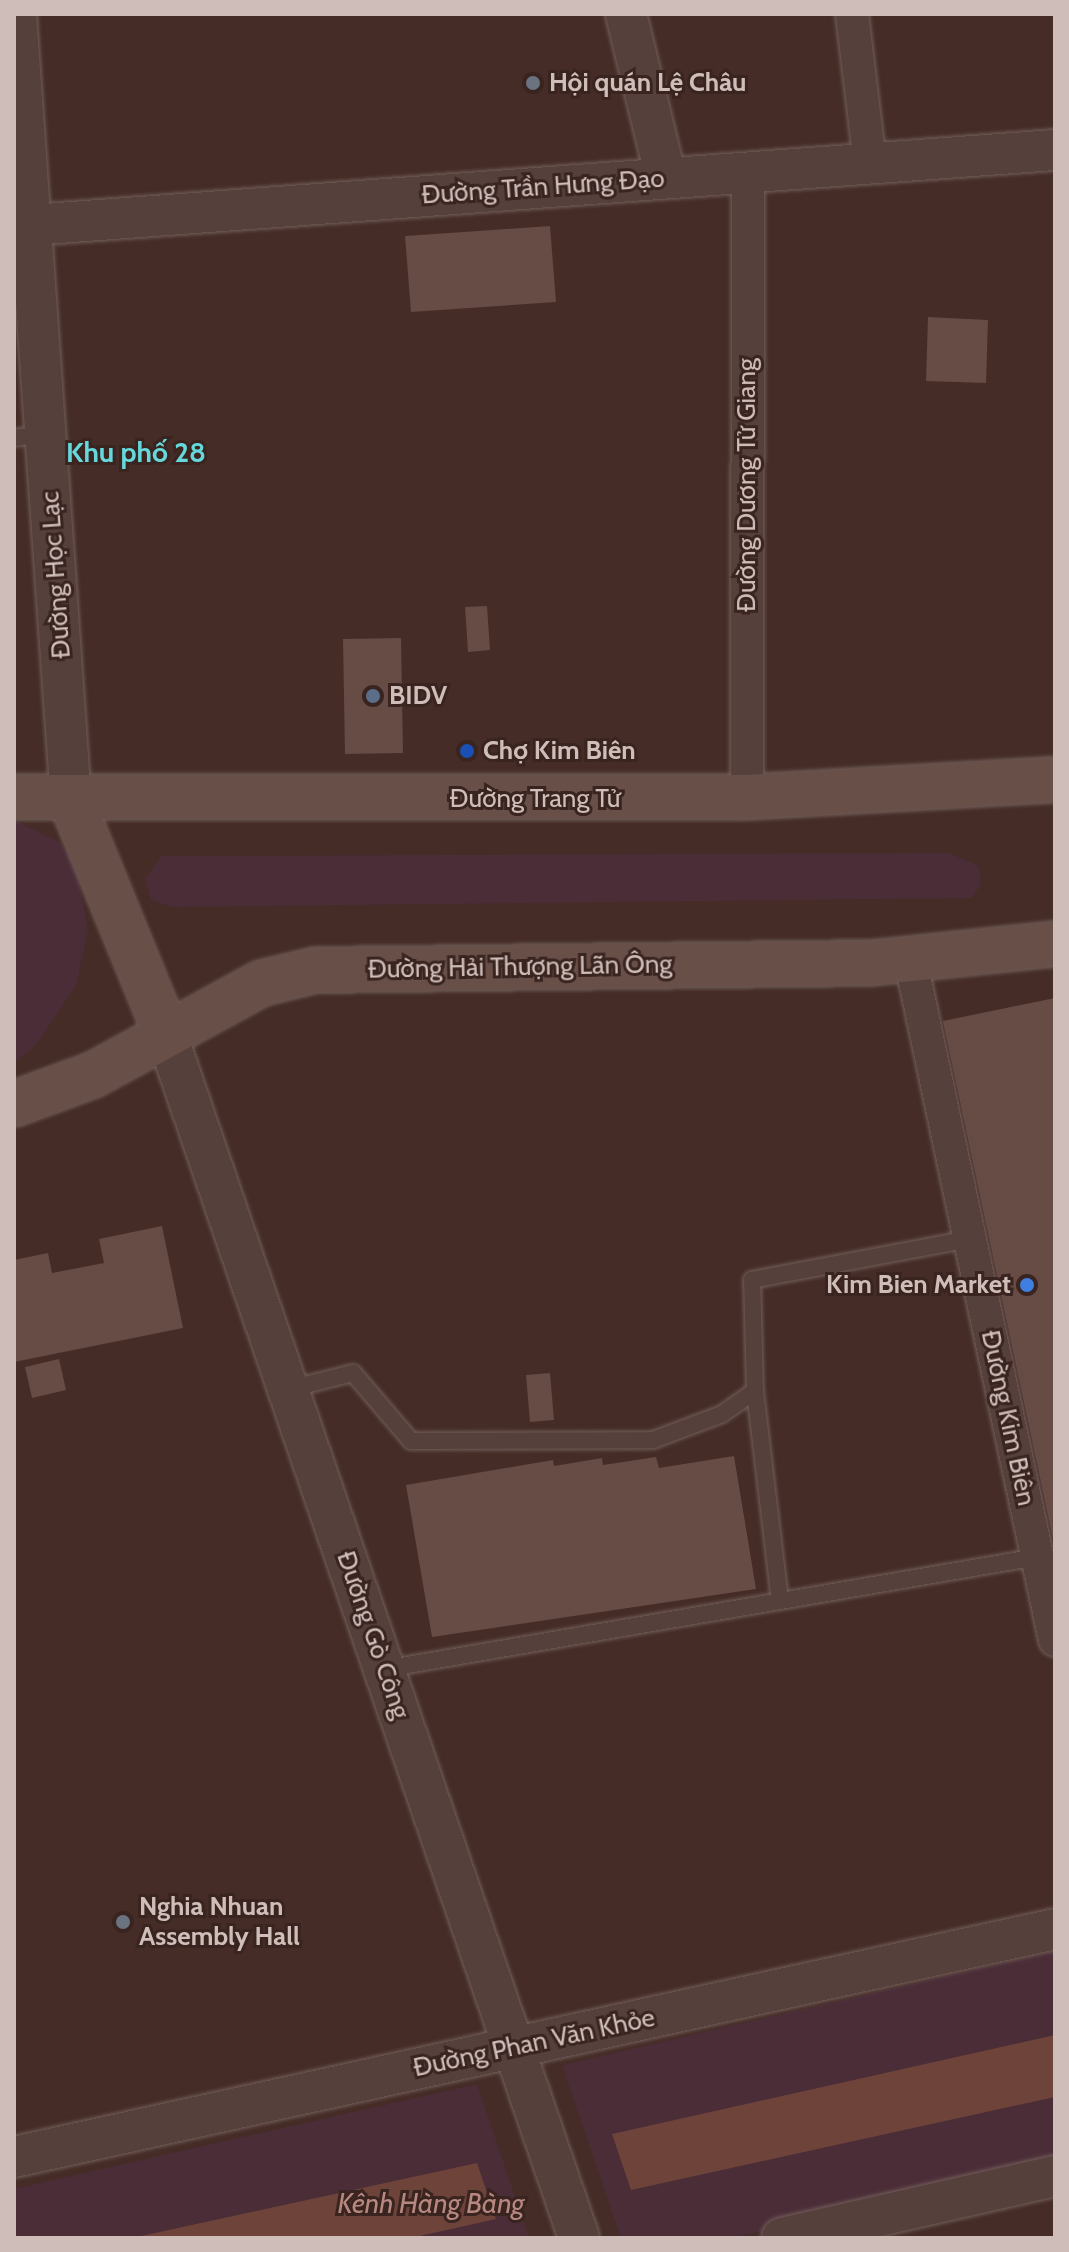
<!DOCTYPE html>
<html>
<head>
<meta charset="utf-8">
<style>
  body { margin:0 }
  #map { position:relative; width:1069px; height:2252px; overflow:hidden; background:#452c26; font-family:Cabin,sans-serif }
  div>[style] { position:absolute }
  [style*='--x'] { left:calc(var(--x)*1px); top:calc(var(--y)*1px); width:calc(var(--w)*1px); rotate:calc(var(--a)*1deg) }
  .green>* { inset:0; background:#4b2d38 }
  .water>* { inset:0; background:#6d433a }
  .building>* { inset:0; background:#674b45 }
  .roads { filter:drop-shadow(0 0 2px #725e5a) drop-shadow(0 0 2px #725e5a) }
  .service>* { height:16px; margin:-8px; padding:0 8px; transform-origin:8px; border-radius:8px; background:#55403b }
  .minor>* { height:32px; margin:-16px; padding:0 16px; transform-origin:16px; border-radius:16px; background:#55403b }
  .tertiary>* { height:40px; margin:-20px; padding:0 20px; transform-origin:20px; border-radius:20px; background:#55403b }
  .secondary>* { height:44px; margin:-22px; padding:0 22px; transform-origin:22px; border-radius:22px; background:#685049 }
  .dots>* { width:22px; height:22px; translate:-50% -50%; box-sizing:border-box; border:4px solid #3a2420; border-radius:50% }
  span { translate:-50% -50%; white-space:nowrap; text-align:center; line-height:1.15; -webkit-text-stroke:6px #3a2420; paint-order:stroke }
  .poi-label { font-size:26px; color:#cebdb9; font-weight:700 }
  .left { translate:0 -50%; text-align:left }
  .right { translate:-100% -50%; text-align:right }
  .street-label { font-size:26px; color:#cebdb9 }
  .neighbourhood-label { font-size:28px; color:#66d8db; font-weight:700 }
  .water-label { font-size:28px; color:#b6887f; font-style:italic }
  .frame { position:absolute; inset:0; border:16px solid #cebdb9; pointer-events:none }
</style>
</head>
<body>
<div id="map">
  <div class="green">
    <div style="clip-path:polygon(14px 820px,60px 843px,76px 865px,88px 931px,76px 985px,37px 1044px,14px 1063px)"></div>
    <div style="clip-path:polygon(949px 853px,979px 866px,981px 885px,971px 898px,171px 907px,151px 900px,145px 879px,162px 856px)"></div>
    <div style="clip-path:polygon(1055px 1951px,1055px 2165px,733px 2238px,621px 2238px,562px 2065px)"></div>
    <div style="clip-path:polygon(477px 2084px,529px 2238px,14px 2238px,14px 2189px)"></div>
  </div>
  <div class="water">
    <div style="clip-path:polygon(1055px 2035px,1055px 2097px,631px 2190px,612px 2134px)"></div>
    <div style="clip-path:polygon(477px 2163px,496px 2219px,411px 2238px,132px 2238px)"></div>
  </div>
  <div class="building">
    <div style="clip-path:polygon(550px 226px,556px 302px,411px 312px,405px 236px)"></div>
    <div style="clip-path:polygon(928px 317px,988px 320px,986px 383px,926px 381px)"></div>
    <div style="clip-path:polygon(487px 606px,490px 650px,468px 652px,465px 607px)"></div>
    <div style="clip-path:polygon(401px 638px,403px 753px,345px 754px,343px 639px)"></div>
    <div style="clip-path:polygon(1055px 998px,1055px 1543px,1054px 1543px,943px 1021px)"></div>
    <div style="clip-path:polygon(162px 1226px,183px 1328px,14px 1362px,14px 1260px,48px 1253px,52px 1273px,104px 1263px,99px 1239px)"></div>
    <div style="clip-path:polygon(59px 1359px,66px 1390px,32px 1398px,25px 1367px)"></div>
    <div style="clip-path:polygon(550px 1373px,554px 1420px,530px 1422px,526px 1375px)"></div>
    <div style="clip-path:polygon(734px 1456px,756px 1589px,432px 1637px,406px 1485px,553px 1460px,554px 1466px,602px 1458px,603px 1465px,656px 1457px,659px 1468px)"></div>
  </div>
  <div class="roads">
    <div class="service">
      <div style="--x:14;--y:438;--w:30;--a:-8"></div>
      <div style="--x:289;--y:1389;--w:66;--a:-14"></div>
      <div style="--x:353;--y:1373;--w:89;--a:49.5"></div>
      <div style="--x:411;--y:1441;--w:242;--a:-0.2"></div>
      <div style="--x:653;--y:1440;--w:74;--a:-20.6"></div>
      <div style="--x:722;--y:1414;--w:40;--a:-34.9"></div>
      <div style="--x:755;--y:1391;--w:111;--a:-91.5"></div>
      <div style="--x:752;--y:1280;--w:222;--a:-10.7"></div>
      <div style="--x:755;--y:1391;--w:211;--a:83.2"></div>
      <div style="--x:384;--y:1669;--w:663;--a:-9.73"></div>
    </div>
    <div class="minor">
      <div style="--x:852;--y:14;--w:150;--a:83.1"></div>
      <div style="--x:747;--y:797;--w:625;--a:-89.91"></div>
      <div style="--x:911;--y:962;--w:693;--a:78.01"></div>
    </div>
    <div class="tertiary">
      <div style="--x:16;--y:14;--w:788;--a:86"></div>
      <div style="--x:626;--y:14;--w:169;--a:76.3"></div>
      <div style="--x:31;--y:225;--w:1027;--a:-4.19"></div>
      <div style="--x:166;--y:1033;--w:1274;--a:71.08"></div>
      <div style="--x:14;--y:2157;--w:1066;--a:-12.35"></div>
      <div style="--x:782;--y:2238;--w:280;--a:-12.8"></div>
    </div>
    <div class="secondary">
      <div style="--x:14;--y:797;--w:733;--a:0"></div>
      <div style="--x:747;--y:797;--w:308;--a:-3.2"></div>
      <div style="--x:71;--y:800;--w:252;--a:67.8"></div>
      <div style="--x:14;--y:1104;--w:84;--a:-20.2"></div>
      <div style="--x:93;--y:1075;--w:192;--a:-28.6"></div>
      <div style="--x:262;--y:983;--w:56;--a:-13.5"></div>
      <div style="--x:316;--y:970;--w:554;--a:-0.72"></div>
      <div style="--x:870;--y:963;--w:186;--a:-5.9"></div>
    </div>
  </div>
  <div class="dots">
    <div style="left:533px;top:83px;background:#6b7280"></div>
    <div style="left:373px;top:696px;background:#5c6f8a"></div>
    <div style="left:467px;top:751px;background:#1a4fb4"></div>
    <div style="left:1027px;top:1285px;background:#3f7fe0"></div>
    <div style="left:123px;top:1922px;background:#6b7280"></div>
  </div>
  <div class="poi-label">
    <span class="left" style="left:549px;top:83px">Hội quán Lệ Châu</span>
    <span class="left" style="left:389px;top:696px">BIDV</span>
    <span class="left" style="left:483px;top:751px">Chợ Kim Biên</span>
    <span class="right" style="left:1011px;top:1285px">Kim Bien Market</span>
    <span class="left" style="left:139px;top:1922px">Nghia Nhuan<br>Assembly Hall</span>
  </div>
  <div class="street-label">
    <span style="left:543px;top:187px;rotate:-4deg">Đường Trần Hưng Đạo</span>
    <span style="left:747px;top:485px;rotate:-90deg">Đường Dương Tử Giang</span>
    <span style="left:56px;top:575px;rotate:-94deg">Đường Học Lạc</span>
    <span style="left:535px;top:799px">Đường Trang Tử</span>
    <span style="left:520px;top:967px;rotate:-1deg">Đường Hải Thượng Lãn Ông</span>
    <span style="left:1008px;top:1418px;rotate:78deg">Đường Kim Biên</span>
    <span style="left:373px;top:1635px;rotate:71deg">Đường Gò Công</span>
    <span style="left:534px;top:2043px;rotate:-12deg">Đường Phan Văn Khỏe</span>
  </div>
  <div class="neighbourhood-label">
    <span style="left:136px;top:452px">Khu phố 28</span>
  </div>
  <div class="water-label">
    <span style="left:431px;top:2203px">Kênh Hàng Bàng</span>
  </div>
  <div class="frame"></div>
</div>
</body>
</html>
